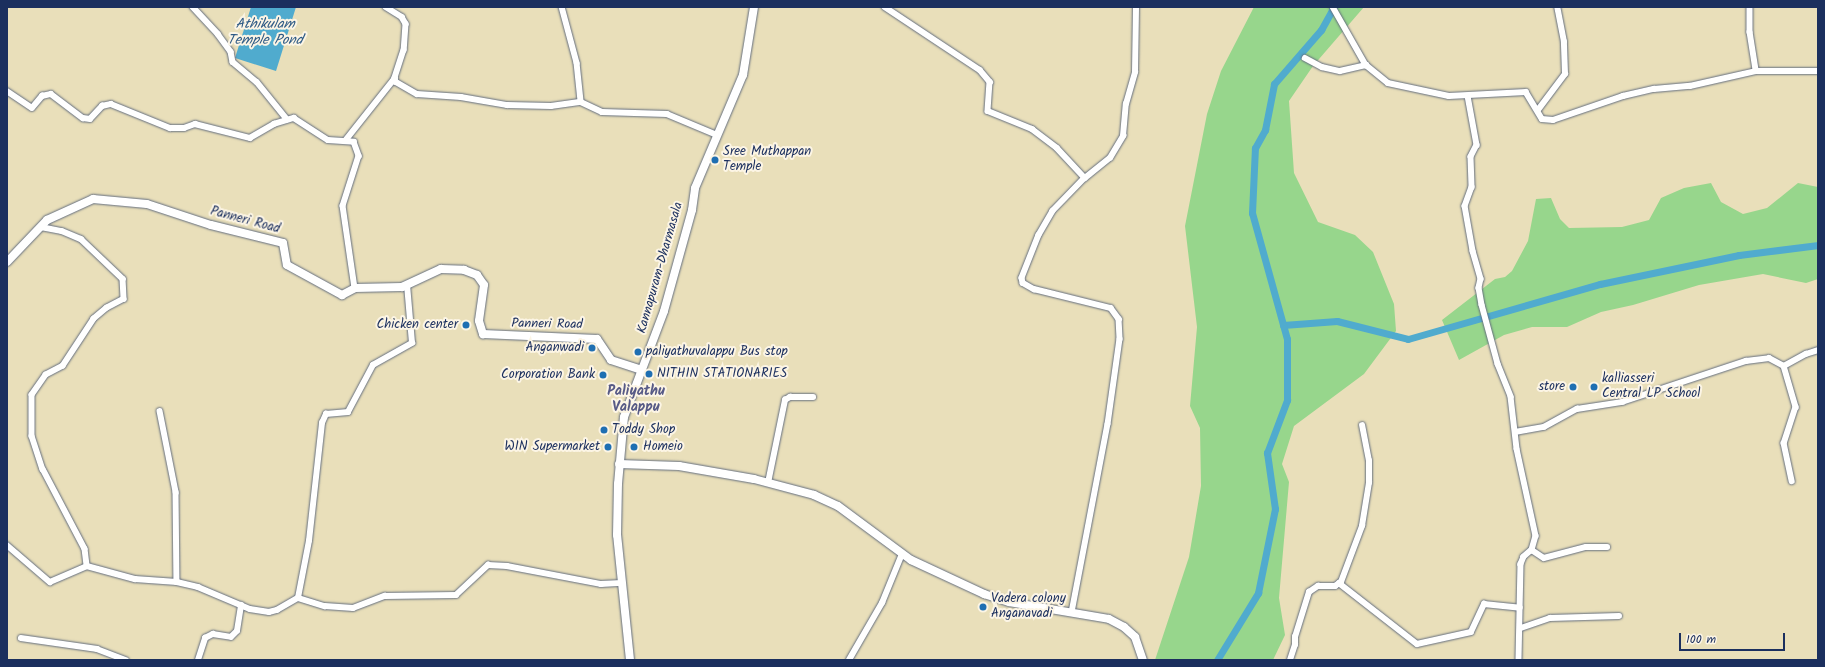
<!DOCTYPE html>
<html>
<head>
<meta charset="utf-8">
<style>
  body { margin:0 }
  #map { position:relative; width:1825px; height:667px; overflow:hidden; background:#e9dfba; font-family:Kalam,sans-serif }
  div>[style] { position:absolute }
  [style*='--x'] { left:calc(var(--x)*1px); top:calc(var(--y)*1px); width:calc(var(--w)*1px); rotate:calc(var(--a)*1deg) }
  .green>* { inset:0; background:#97d68c }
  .water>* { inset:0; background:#50abce }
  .canal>* { height:7px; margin:-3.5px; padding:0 3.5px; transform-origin:3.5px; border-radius:3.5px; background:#50abce }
  .roads { filter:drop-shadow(0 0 1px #636d7e) drop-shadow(0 0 1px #636d7e) }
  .street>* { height:5.5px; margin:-2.75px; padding:0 2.75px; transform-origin:2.75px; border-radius:2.75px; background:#fff }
  .secondary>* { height:8px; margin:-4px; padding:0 4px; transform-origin:4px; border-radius:4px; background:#fff }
  .dots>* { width:11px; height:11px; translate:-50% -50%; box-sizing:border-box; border:2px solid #fcf5e5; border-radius:50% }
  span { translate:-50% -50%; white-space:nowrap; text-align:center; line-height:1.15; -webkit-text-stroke:4px #fcf5e5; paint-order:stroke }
  .poi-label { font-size:13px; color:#1b2f5e }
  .left { translate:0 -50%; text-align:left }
  .right { translate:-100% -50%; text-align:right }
  .street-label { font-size:13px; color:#1b2f5e }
  .water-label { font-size:14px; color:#2e5a85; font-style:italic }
  .neighbourhood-label { font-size:14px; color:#575a86; font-weight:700 }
  .frame { position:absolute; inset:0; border:8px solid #1b2f5e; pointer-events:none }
  .scale { position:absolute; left:1679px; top:633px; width:106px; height:18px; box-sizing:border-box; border:2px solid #1b2f5e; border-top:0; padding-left:5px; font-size:12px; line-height:14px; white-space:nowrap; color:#1b2f5e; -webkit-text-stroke:3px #fcf5e5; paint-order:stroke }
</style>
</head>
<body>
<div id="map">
  <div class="green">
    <div style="clip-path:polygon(1254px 7px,1364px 7px,1313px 66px,1289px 101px,1294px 173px,1318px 222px,1355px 235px,1373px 252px,1394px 304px,1396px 331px,1364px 374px,1294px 426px,1282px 464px,1289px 482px,1279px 598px,1285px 635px,1273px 660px,1155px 660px,1189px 557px,1201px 486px,1200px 428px,1190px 406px,1197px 327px,1185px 226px,1207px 114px,1221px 71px)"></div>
    <div style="clip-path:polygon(1711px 183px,1721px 202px,1743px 214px,1767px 208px,1798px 183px,1818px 187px,1818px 279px,1806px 283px,1763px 274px,1699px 285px,1633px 305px,1601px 312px,1567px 327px,1532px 327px,1504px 335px,1459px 360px,1442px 320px,1495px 279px,1505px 277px,1512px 271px,1528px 241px,1536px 199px,1551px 198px,1560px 219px,1569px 228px,1622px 227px,1649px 220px,1661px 198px,1684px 188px)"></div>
  </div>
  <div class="water">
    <div style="clip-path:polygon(251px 7px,296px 7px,276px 71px,235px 58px)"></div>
  </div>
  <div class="canal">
    <div style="--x:1283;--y:325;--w:54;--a:-4.2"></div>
    <div style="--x:1337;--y:321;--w:73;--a:14.2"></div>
    <div style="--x:1408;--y:339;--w:200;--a:-16"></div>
    <div style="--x:1600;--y:284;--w:142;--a:-11.8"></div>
    <div style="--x:1739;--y:255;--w:80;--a:-7.2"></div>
    <div style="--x:1217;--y:660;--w:79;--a:-58.5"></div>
    <div style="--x:1258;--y:593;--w:86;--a:-78.6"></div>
    <div style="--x:1275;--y:509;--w:57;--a:-98.1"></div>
    <div style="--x:1267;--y:453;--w:57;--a:-69.3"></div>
    <div style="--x:1287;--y:400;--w:61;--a:-90"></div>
    <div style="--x:1287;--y:339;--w:131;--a:-105.5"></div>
    <div style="--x:1252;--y:213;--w:65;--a:-87.4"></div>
    <div style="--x:1255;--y:148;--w:21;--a:-61"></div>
    <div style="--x:1265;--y:130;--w:47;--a:-78.9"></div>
    <div style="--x:1274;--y:84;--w:72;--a:-49"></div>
    <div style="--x:1321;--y:30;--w:26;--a:-61"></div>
  </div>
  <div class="roads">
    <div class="street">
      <div style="--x:193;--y:7;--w:37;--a:47"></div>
      <div style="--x:218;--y:34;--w:22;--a:54"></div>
      <div style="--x:231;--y:52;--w:10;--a:79"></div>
      <div style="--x:233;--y:62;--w:31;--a:40"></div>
      <div style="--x:257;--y:82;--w:48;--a:51"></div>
      <div style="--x:386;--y:7;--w:19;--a:32"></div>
      <div style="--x:402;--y:17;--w:8;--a:60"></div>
      <div style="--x:406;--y:24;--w:26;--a:94"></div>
      <div style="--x:404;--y:50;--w:29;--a:108"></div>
      <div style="--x:395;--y:78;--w:4;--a:76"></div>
      <div style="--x:396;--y:82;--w:24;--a:30"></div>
      <div style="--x:417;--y:94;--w:44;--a:3.9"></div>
      <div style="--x:461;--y:97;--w:47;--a:9.9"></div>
      <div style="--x:507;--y:105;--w:44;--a:1.3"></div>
      <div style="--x:551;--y:106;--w:30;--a:-8"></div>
      <div style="--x:581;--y:102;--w:23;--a:25"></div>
      <div style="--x:602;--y:112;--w:65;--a:1.8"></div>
      <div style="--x:667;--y:114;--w:54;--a:22.8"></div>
      <div style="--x:562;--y:7;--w:58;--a:75"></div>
      <div style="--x:577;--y:63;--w:39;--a:84"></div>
      <div style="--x:885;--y:7;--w:114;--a:33.6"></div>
      <div style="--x:980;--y:70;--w:16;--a:50"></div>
      <div style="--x:990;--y:82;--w:29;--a:94"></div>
      <div style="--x:988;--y:111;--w:48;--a:22.2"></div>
      <div style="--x:1032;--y:129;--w:31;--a:37"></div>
      <div style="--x:1057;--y:148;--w:41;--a:47"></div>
      <div style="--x:1085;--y:178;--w:46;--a:134.1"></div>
      <div style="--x:1053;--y:211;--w:28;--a:120"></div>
      <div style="--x:1039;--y:235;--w:46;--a:111.6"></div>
      <div style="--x:1022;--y:278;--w:5;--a:79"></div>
      <div style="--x:1023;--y:283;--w:13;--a:29"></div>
      <div style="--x:1034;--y:289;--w:79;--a:13.9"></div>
      <div style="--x:1111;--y:308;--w:14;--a:54"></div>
      <div style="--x:1119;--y:319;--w:20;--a:87"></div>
      <div style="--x:1120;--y:339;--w:86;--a:98"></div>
      <div style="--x:1108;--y:424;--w:192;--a:100.8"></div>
      <div style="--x:1333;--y:7;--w:67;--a:60.4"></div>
      <div style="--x:1366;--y:65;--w:28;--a:39"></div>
      <div style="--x:1388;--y:83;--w:62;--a:12"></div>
      <div style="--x:1449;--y:96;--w:77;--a:-3"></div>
      <div style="--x:1526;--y:92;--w:31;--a:59"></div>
      <div style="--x:1542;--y:119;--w:11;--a:5"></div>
      <div style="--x:1553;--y:120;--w:74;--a:-18.9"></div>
      <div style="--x:1623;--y:96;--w:32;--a:-13"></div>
      <div style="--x:1654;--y:89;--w:36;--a:-5"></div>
      <div style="--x:1690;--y:86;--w:68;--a:-12.8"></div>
      <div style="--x:1750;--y:7;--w:25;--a:90"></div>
      <div style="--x:1750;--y:32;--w:39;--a:81"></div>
      <div style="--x:1756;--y:71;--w:62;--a:0"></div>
      <div style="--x:1305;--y:58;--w:19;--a:28"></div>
      <div style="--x:1322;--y:67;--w:18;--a:13"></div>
      <div style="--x:1340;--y:71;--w:27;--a:-13"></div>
      <div style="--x:7;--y:91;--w:30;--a:34"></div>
      <div style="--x:32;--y:108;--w:16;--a:-50"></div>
      <div style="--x:42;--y:96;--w:9;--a:-13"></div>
      <div style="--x:51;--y:94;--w:40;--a:37"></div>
      <div style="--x:83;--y:118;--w:7;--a:8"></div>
      <div style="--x:90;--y:119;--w:18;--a:-47"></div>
      <div style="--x:102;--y:106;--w:9;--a:-13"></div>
      <div style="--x:111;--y:104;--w:64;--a:22.1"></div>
      <div style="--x:170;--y:128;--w:14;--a:0"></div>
      <div style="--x:184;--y:128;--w:12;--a:-20"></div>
      <div style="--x:195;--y:124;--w:57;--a:14.3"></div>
      <div style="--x:250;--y:138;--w:28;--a:-30"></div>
      <div style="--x:274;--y:124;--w:21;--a:-17"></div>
      <div style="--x:294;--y:118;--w:40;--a:32.9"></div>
      <div style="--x:328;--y:140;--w:26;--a:4"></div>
      <div style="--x:354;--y:142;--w:15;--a:70"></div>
      <div style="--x:359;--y:156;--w:52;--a:107.7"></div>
      <div style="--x:343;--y:206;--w:83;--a:81.7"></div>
      <div style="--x:1468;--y:96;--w:50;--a:79.6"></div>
      <div style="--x:1477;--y:145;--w:13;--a:117"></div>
      <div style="--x:1471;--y:157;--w:30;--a:88"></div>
      <div style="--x:1472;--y:187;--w:20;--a:110"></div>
      <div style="--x:1465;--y:206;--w:46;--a:79.9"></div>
      <div style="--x:1473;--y:251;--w:29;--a:74"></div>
      <div style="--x:1481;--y:279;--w:9;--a:103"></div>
      <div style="--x:1479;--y:288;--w:17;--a:80"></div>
      <div style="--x:1482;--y:305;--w:61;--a:74.8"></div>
      <div style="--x:1498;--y:364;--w:35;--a:68"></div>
      <div style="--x:1511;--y:397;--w:52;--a:83.4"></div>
      <div style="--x:1517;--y:449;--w:89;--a:77.7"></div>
      <div style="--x:1536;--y:536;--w:15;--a:106"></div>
      <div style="--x:1532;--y:550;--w:11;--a:139"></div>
      <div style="--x:1524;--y:557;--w:8;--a:113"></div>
      <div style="--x:1521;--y:564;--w:96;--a:91.2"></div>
      <div style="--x:1538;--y:110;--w:45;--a:-53.1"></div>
      <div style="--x:1565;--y:74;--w:32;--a:-92"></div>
      <div style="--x:1564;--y:42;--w:36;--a:-101"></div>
      <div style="--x:345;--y:141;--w:80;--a:-51.6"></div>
      <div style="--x:1085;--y:178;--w:32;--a:-39"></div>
      <div style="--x:1110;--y:158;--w:26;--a:-59"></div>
      <div style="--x:1123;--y:136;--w:32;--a:-85"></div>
      <div style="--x:1126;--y:104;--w:33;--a:-74"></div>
      <div style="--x:1135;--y:72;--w:65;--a:-89.1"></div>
      <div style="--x:41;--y:227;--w:21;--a:11"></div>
      <div style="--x:62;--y:231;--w:21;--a:23"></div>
      <div style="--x:81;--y:239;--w:58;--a:43.6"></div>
      <div style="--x:123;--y:279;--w:20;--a:87"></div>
      <div style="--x:124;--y:299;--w:19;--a:152"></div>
      <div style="--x:107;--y:308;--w:17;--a:140"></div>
      <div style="--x:94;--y:319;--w:56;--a:123.4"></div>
      <div style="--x:63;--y:366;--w:19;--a:152"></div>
      <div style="--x:46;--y:375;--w:24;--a:125"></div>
      <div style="--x:32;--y:395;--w:41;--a:90"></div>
      <div style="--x:32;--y:436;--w:35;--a:72"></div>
      <div style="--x:43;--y:469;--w:90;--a:62.3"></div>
      <div style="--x:85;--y:549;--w:17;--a:83"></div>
      <div style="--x:1784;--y:366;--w:43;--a:73.7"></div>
      <div style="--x:1796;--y:407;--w:38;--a:108"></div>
      <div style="--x:1784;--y:443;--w:39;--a:78"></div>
      <div style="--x:160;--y:411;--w:83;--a:78.8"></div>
      <div style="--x:176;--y:492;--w:90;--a:89.4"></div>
      <div style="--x:1515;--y:432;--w:29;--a:-10"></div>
      <div style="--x:1544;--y:427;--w:38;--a:-29"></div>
      <div style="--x:1577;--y:409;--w:46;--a:-8.8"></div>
      <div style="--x:1622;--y:402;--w:131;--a:-18.3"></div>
      <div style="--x:1746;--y:361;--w:23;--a:-7"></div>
      <div style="--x:1769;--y:358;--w:17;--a:28"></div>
      <div style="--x:1784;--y:366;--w:25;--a:-29"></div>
      <div style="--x:1806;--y:354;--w:13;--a:-18"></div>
      <div style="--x:768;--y:483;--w:85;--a:-78.4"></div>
      <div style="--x:785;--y:400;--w:6;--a:-31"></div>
      <div style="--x:790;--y:397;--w:23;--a:0"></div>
      <div style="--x:7;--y:545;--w:57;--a:40.7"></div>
      <div style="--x:50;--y:582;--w:40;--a:-23.4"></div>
      <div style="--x:87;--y:566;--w:50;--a:15.2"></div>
      <div style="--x:135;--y:579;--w:42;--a:4.1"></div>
      <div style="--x:177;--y:582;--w:22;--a:13"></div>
      <div style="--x:198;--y:587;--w:56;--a:22.9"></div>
      <div style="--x:250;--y:609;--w:19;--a:9"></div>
      <div style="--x:269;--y:612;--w:8;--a:-14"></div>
      <div style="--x:277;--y:610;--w:24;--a:-30"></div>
      <div style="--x:298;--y:598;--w:28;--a:17"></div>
      <div style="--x:325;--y:606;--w:28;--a:4"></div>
      <div style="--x:353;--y:608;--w:34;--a:-21"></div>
      <div style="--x:385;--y:596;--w:71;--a:-0.8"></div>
      <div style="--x:456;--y:595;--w:44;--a:-43.2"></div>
      <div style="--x:488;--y:565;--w:19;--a:3"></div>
      <div style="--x:507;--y:566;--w:96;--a:10.8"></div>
      <div style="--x:601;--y:584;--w:21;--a:-3"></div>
      <div style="--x:1532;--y:550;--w:14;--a:34"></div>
      <div style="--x:1544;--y:558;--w:43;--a:-14.7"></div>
      <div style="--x:1586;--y:547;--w:21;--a:0"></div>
      <div style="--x:1339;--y:583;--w:99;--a:38"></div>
      <div style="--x:1417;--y:644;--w:55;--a:-12.5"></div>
      <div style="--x:1471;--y:632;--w:31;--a:-65"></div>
      <div style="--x:1484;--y:604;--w:36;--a:6"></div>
      <div style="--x:298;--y:598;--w:58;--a:-79.1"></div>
      <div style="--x:309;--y:541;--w:119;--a:-83.7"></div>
      <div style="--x:322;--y:423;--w:10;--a:-66"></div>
      <div style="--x:326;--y:414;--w:22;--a:-5"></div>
      <div style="--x:348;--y:412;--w:53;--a:-62"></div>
      <div style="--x:373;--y:365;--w:45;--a:-29.4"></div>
      <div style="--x:412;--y:343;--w:58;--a:-94.9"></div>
      <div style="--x:1521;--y:628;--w:31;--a:-19"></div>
      <div style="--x:1550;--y:618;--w:69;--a:-1.7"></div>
      <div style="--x:21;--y:638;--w:77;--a:8.2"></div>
      <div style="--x:97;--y:649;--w:31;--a:21"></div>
      <div style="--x:198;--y:660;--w:23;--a:-72"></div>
      <div style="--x:205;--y:638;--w:9;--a:-27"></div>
      <div style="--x:213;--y:634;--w:18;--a:9"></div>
      <div style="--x:231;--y:637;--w:8;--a:-45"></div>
      <div style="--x:237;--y:631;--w:26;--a:-81"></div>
      <div style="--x:849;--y:660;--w:66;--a:-59.9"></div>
      <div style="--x:882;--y:603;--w:53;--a:-67.8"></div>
      <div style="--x:1290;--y:660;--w:16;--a:-72"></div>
      <div style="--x:1295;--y:645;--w:8;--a:-90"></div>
      <div style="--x:1295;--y:637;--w:47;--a:-72.7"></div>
      <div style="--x:1309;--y:592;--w:11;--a:-34"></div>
      <div style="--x:1318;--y:586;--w:17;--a:0"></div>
      <div style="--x:1335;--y:586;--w:7;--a:-34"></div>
      <div style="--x:1341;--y:582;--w:60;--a:-69.4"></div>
      <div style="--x:1362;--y:526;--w:44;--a:-80.8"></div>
      <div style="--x:1369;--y:483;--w:22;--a:-90"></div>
      <div style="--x:1369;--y:461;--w:36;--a:-101"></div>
    </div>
    <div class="secondary">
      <div style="--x:7;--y:262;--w:58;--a:-46.4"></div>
      <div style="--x:47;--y:220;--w:51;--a:-24.5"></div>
      <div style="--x:93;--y:199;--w:54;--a:5.3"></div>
      <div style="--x:147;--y:204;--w:67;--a:18.2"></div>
      <div style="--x:211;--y:225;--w:74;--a:14"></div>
      <div style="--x:283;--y:243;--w:22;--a:80"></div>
      <div style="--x:287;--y:265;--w:63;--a:28.6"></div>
      <div style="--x:342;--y:295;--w:15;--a:-28"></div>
      <div style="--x:355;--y:288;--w:47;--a:-1.2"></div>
      <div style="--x:402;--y:287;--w:43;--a:-24.8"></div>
      <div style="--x:441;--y:269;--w:23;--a:2"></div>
      <div style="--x:464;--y:270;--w:14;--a:21"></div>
      <div style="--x:477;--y:275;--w:12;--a:55"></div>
      <div style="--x:484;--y:285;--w:36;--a:98"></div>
      <div style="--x:479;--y:321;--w:14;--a:73"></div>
      <div style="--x:483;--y:334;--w:114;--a:2.5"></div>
      <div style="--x:597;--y:339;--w:25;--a:56"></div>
      <div style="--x:611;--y:360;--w:32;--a:18"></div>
      <div style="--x:619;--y:464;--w:60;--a:1.9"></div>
      <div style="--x:679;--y:466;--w:76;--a:9.8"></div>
      <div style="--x:754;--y:479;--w:62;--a:14.9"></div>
      <div style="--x:814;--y:495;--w:26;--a:25"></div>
      <div style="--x:838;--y:506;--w:91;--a:36.5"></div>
      <div style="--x:911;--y:560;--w:81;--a:25"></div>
      <div style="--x:984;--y:594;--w:26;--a:18"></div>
      <div style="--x:1009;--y:602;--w:101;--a:9.6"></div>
      <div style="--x:1109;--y:619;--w:17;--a:28"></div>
      <div style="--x:1124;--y:627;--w:15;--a:42"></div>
      <div style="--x:1135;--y:637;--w:24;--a:71"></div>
      <div style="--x:630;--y:660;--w:126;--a:-95.9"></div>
      <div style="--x:617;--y:535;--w:51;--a:-88.9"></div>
      <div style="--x:618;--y:484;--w:67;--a:-84.9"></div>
      <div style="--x:624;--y:417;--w:113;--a:-69.3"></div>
      <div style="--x:664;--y:311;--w:105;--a:-74.5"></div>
      <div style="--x:692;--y:210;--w:22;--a:-82"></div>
      <div style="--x:695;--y:188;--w:123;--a:-67"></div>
      <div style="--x:743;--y:75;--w:69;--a:-80.8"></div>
    </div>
  </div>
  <div class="dots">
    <div style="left:715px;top:160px;background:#1f6fb2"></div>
    <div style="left:466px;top:325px;background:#1f6fb2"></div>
    <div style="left:592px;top:348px;background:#1f6fb2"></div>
    <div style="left:638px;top:352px;background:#1f6fb2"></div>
    <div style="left:649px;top:374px;background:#1f6fb2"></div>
    <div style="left:603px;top:375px;background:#1f6fb2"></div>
    <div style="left:1573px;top:387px;background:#1f6fb2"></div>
    <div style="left:1594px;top:387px;background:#1f6fb2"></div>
    <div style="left:604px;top:430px;background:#1f6fb2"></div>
    <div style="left:608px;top:447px;background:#1f6fb2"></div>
    <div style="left:634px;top:447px;background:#1f6fb2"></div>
    <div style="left:983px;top:607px;background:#1f6fb2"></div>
  </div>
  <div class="poi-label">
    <span class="left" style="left:723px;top:160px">Sree Muthappan<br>Temple</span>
    <span class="right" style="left:458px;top:325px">Chicken center</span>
    <span class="right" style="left:584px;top:348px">Anganwadi</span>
    <span class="left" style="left:646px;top:352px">paliyathuvalappu Bus stop</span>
    <span class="left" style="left:657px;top:374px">NITHIN STATIONARIES</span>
    <span class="right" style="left:595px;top:375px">Corporation Bank</span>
    <span class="left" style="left:1602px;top:387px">kalliasseri<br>Central LP School</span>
    <span class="right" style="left:1565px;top:387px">store</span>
    <span class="left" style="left:612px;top:430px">Toddy Shop</span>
    <span class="right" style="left:600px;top:447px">WIN Supermarket</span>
    <span class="left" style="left:643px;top:447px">Homeio</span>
    <span class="left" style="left:991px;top:607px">Vadera colony<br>Anganavadi</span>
  </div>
  <div class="street-label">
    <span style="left:245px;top:221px;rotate:15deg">Panneri Road</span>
    <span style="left:661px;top:268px;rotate:-74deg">Kannapuram-Dharmasala</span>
    <span style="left:547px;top:325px;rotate:1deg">Panneri Road</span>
  </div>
  <div class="water-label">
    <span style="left:265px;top:32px">Athikulam<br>Temple Pond</span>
  </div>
  <div class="neighbourhood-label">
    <span style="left:636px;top:399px">Paliyathu<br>Valappu</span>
  </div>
  <div class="frame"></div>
  <div class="scale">100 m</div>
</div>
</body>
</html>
